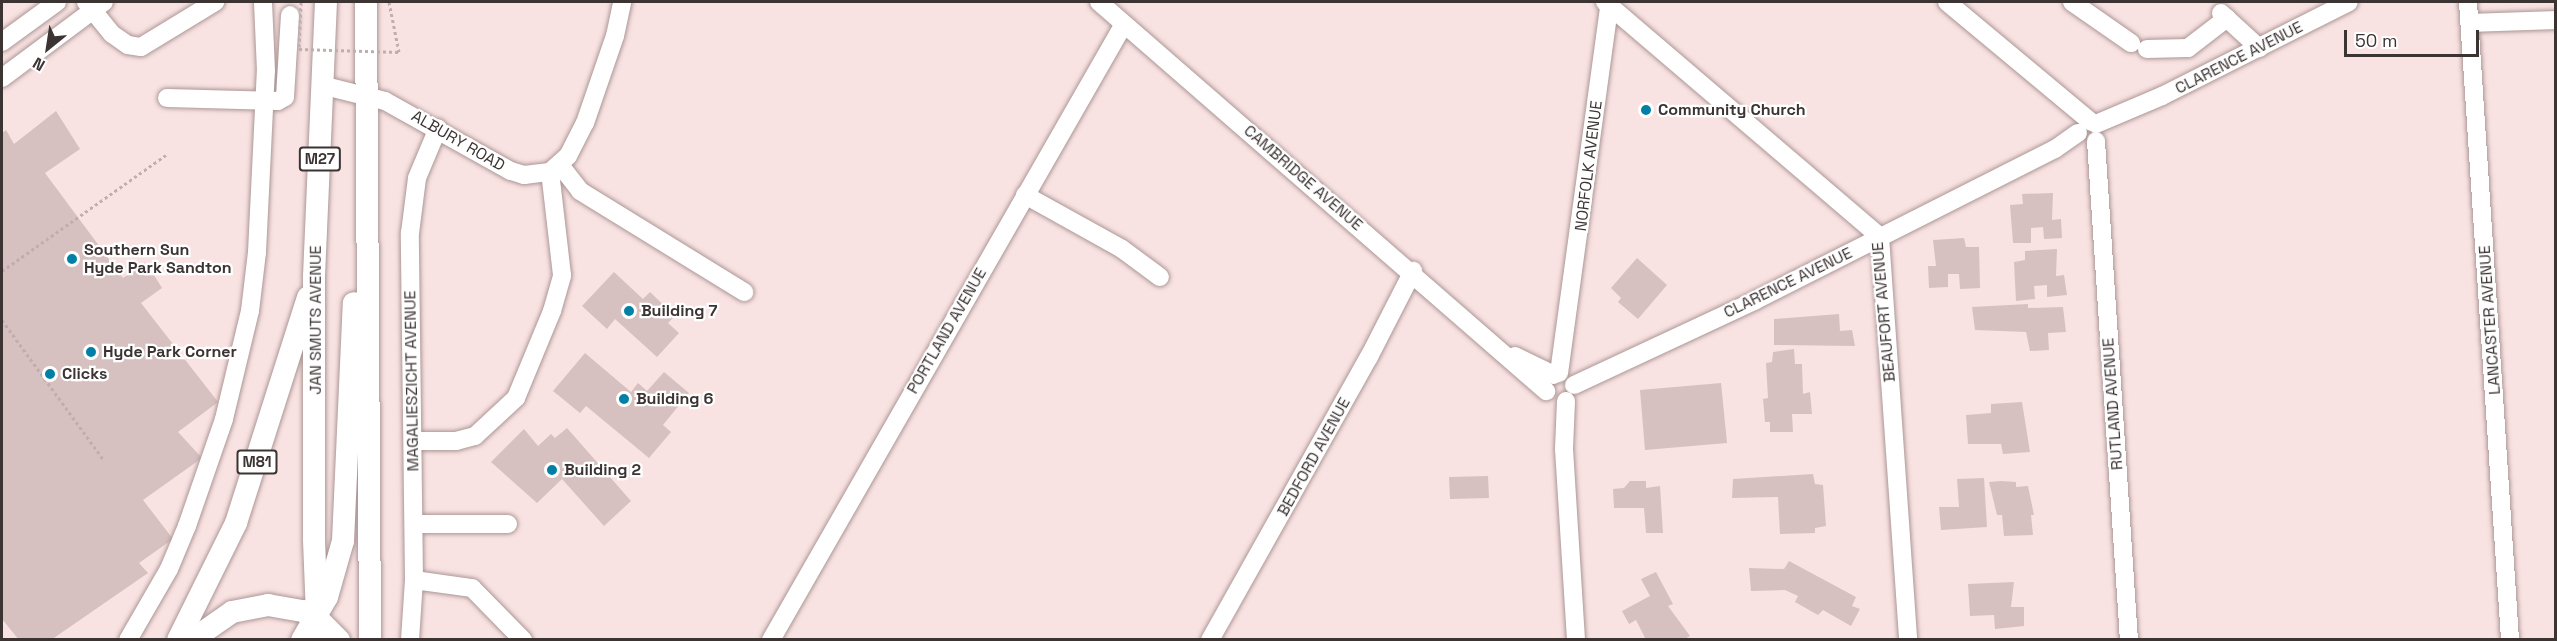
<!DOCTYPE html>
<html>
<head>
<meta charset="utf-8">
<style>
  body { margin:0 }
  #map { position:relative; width:2557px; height:641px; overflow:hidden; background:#f9e2e2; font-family:"Space Grotesk",sans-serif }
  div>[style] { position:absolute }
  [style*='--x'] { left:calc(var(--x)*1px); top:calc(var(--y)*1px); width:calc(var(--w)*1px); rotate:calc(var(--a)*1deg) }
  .building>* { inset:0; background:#d7c0c0 }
  .path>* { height:3px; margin-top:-1.5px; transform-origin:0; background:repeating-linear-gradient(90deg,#c0adad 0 3px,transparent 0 6px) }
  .roads { filter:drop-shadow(0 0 2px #ac9696) drop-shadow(0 0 2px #ac9696) }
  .minor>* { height:18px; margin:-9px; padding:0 9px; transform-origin:9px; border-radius:9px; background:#fff }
  .major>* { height:22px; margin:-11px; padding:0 11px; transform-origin:11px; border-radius:11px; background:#fff }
  .path-bridge>* { height:3px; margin-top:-1.5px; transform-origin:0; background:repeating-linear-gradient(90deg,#c0adad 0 3px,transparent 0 6px) }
  .dots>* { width:16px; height:16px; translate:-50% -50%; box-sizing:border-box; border:3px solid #fff; border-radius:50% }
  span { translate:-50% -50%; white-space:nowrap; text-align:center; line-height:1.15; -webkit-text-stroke:4.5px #fff; paint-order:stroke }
  .shield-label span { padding:2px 4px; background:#fff; border:2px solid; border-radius:4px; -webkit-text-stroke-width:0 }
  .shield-label { font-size:15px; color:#3c3333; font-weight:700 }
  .street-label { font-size:16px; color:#3c3333 }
  .poi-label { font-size:16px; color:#3c3333; font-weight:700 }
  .left { translate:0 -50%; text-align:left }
  .frame { position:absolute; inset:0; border:3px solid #3c3333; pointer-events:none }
  .north { position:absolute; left:18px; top:18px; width:60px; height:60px; -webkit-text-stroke:4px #fff; paint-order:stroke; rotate:210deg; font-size:16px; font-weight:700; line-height:24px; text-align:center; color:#3c3333 }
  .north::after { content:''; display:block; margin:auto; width:21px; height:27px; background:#3c3333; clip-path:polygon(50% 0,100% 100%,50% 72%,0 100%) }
  .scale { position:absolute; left:2344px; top:30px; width:135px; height:27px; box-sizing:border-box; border:3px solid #3c3333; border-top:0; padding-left:8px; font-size:18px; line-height:21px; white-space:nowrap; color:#3c3333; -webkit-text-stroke:4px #fff; paint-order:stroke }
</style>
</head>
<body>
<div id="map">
  <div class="building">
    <div style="clip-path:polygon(56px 111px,80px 149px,45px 173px,123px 278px,146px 262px,162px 288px,141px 303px,218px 402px,178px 432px,202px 458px,143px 500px,173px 539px,139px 563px,148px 573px,51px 640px,19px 640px,2px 619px,2px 133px,6px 130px,14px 144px)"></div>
    <div style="clip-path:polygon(2053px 193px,2052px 220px,2061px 219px,2062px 238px,2044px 239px,2043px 227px,2031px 228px,2031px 243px,2013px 243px,2010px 205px,2023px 204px,2022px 194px)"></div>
    <div style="clip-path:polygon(1964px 238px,1966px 247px,1979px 247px,1980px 288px,1960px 289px,1959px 274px,1948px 274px,1948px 287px,1929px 288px,1928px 266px,1936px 266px,1933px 240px)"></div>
    <div style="clip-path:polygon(2057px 249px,2056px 276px,2064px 275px,2067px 295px,2047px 297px,2047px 285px,2034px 286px,2035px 299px,2016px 301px,2014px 262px,2025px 260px,2025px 251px)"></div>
    <div style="clip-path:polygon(1637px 258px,1667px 285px,1638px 319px,1618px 302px,1621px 298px,1611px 288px)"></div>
    <div style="clip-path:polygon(614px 272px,643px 299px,650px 292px,675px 316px,668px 323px,679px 333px,657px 357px,615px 319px,607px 329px,582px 306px)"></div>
    <div style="clip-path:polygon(2028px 304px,2028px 308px,2063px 307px,2066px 332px,2048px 333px,2049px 350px,2030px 351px,2026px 332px,1975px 330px,1972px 307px)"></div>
    <div style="clip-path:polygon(1839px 314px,1840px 331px,1852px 330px,1855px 346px,1774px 345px,1774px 319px)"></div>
    <div style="clip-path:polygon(1794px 349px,1795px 364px,1802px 364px,1803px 394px,1810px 392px,1812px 414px,1792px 414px,1793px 432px,1770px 432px,1770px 422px,1765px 422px,1763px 399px,1768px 398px,1766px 363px,1772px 362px,1773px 352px)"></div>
    <div style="clip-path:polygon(585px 353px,631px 392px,638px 383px,647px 391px,664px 372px,689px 393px,663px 425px,671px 432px,649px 458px,586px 406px,580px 413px,553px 391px)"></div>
    <div style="clip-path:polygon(1721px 383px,1727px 443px,1645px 450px,1640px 390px)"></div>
    <div style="clip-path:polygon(2022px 402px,2030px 452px,2003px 454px,2001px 444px,1968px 444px,1966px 415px,1991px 413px,1991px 404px)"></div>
    <div style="clip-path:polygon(567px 428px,631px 501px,604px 526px,562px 479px,537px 503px,491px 462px,524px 429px,538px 446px,551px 434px,555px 438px)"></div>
    <div style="clip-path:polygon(1813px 474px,1815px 484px,1823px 485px,1826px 526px,1815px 528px,1815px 533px,1780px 534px,1778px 497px,1732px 498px,1733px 479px)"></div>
    <div style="clip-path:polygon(1488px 476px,1489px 498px,1450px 499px,1449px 477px)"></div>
    <div style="clip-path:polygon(1984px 478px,1987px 527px,1941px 530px,1939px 507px,1959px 507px,1957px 479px)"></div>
    <div style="clip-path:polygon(1630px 481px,1646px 481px,1646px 488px,1660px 486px,1663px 533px,1646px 533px,1644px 508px,1614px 508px,1613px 489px,1624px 488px)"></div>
    <div style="clip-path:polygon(2001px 481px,2016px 482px,2016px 487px,2028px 486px,2034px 515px,2031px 515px,2033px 535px,2004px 536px,2002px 515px,1997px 515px,1989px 482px)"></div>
    <div style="clip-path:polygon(1789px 561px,1856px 597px,1852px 606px,1860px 609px,1851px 626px,1823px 610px,1818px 615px,1795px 602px,1798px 596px,1785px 590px,1751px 591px,1749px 568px,1784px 569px)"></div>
    <div style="clip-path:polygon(1656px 572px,1673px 604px,1668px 606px,1690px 636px,1683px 640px,1646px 640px,1636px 620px,1629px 624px,1622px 611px,1650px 596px,1641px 579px)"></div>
    <div style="clip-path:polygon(2014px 582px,2011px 607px,2024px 607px,2024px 626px,1995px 629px,1994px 615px,1970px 616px,1968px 584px)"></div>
  </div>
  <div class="path">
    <div style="--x:2;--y:271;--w:201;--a:-35.3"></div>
    <div style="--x:2;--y:320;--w:172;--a:54"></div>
  </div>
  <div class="roads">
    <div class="minor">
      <div style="--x:86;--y:2;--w:41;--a:50.9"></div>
      <div style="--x:112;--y:34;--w:19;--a:35"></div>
      <div style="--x:128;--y:45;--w:13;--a:9"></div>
      <div style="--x:141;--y:47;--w:87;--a:-31.3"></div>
      <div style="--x:1099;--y:2;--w:593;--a:41.03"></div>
      <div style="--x:1605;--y:2;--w:362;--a:40.5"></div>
      <div style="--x:1880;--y:237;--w:404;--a:86"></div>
      <div style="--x:1947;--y:2;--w:187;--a:39.8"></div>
      <div style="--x:2072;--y:2;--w:72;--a:34.8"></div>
      <div style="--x:2468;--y:2;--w:639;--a:86.23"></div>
      <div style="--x:2221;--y:13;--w:52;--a:42.6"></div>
      <div style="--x:2470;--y:23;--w:86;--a:-2"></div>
      <div style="--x:2;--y:42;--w:68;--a:-36"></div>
      <div style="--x:2147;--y:49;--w:41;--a:-1.4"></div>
      <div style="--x:2188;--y:48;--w:49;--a:-37.6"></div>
      <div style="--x:2;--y:78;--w:127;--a:-36.7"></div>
      <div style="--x:325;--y:86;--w:62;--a:14"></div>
      <div style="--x:385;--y:101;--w:144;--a:29.1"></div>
      <div style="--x:511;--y:171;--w:14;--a:17"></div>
      <div style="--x:524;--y:175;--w:26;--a:-7"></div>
      <div style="--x:550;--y:172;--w:24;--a:-42"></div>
      <div style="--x:568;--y:156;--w:37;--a:-63"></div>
      <div style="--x:585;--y:123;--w:92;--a:-71"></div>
      <div style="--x:615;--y:36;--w:35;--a:-78"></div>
      <div style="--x:167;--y:98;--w:111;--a:1.5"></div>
      <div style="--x:278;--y:101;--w:8;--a:-30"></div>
      <div style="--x:285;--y:97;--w:82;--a:-86.5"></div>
      <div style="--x:2096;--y:124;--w:72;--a:-23"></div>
      <div style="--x:2162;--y:96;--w:209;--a:-26.7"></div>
      <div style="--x:2096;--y:141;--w:500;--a:86.22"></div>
      <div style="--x:560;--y:165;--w:33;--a:52"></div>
      <div style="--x:580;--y:191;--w:193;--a:31.6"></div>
      <div style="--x:1025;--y:195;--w:111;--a:29.1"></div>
      <div style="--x:1122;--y:249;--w:47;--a:36.4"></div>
      <div style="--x:1515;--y:356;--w:43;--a:26"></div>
      <div style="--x:1559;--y:373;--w:374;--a:-82.2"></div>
      <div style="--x:1574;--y:385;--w:199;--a:-25"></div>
      <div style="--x:1754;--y:301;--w:337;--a:-26.8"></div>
      <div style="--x:2055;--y:149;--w:28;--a:-35"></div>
      <div style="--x:1566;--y:401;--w:48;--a:92.4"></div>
      <div style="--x:1564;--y:449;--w:191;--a:86.4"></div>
      <div style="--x:413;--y:441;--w:43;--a:0"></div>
      <div style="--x:456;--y:441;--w:20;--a:-15"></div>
      <div style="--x:475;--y:436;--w:56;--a:-42.8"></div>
      <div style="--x:516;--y:398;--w:94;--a:-67.5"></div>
      <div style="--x:552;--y:311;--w:37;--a:-74"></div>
      <div style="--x:562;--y:275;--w:104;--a:-96.6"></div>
      <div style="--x:414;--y:524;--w:94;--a:0"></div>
      <div style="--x:414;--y:580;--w:59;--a:7.9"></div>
      <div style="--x:472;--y:588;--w:73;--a:45.6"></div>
      <div style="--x:128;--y:640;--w:82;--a:-60"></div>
      <div style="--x:169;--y:569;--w:47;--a:-67.3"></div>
      <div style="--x:187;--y:526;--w:113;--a:-70.9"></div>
      <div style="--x:224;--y:419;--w:111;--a:-76.5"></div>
      <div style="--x:250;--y:311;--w:59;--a:-83.2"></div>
      <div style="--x:257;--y:252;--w:181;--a:-87.2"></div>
      <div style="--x:266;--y:71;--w:69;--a:-92.5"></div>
      <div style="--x:410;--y:640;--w:60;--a:-86.2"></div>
      <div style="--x:414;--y:580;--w:347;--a:-90.7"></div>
      <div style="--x:410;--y:233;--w:55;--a:-82.7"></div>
      <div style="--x:417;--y:178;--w:54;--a:-67.2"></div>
      <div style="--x:771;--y:640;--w:710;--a:-60.19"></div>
      <div style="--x:1210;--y:640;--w:325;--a:-60.7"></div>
      <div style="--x:1369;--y:357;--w:97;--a:-62.9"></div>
    </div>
    <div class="major">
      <div style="--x:366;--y:2;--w:638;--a:89.64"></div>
      <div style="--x:178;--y:640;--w:131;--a:-63.6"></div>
      <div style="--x:236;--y:523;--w:237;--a:-72.3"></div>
      <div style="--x:192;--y:640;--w:49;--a:-35"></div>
      <div style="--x:232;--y:612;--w:37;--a:-11"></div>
      <div style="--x:268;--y:605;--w:36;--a:10"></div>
      <div style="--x:303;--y:611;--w:16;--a:27"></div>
      <div style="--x:317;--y:618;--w:31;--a:45"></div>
      <div style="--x:302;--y:640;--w:50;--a:-59.8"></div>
      <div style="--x:327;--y:597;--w:58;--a:-74.1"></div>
      <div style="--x:343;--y:541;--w:238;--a:-87.4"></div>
      <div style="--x:318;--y:640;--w:101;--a:-92.3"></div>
      <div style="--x:314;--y:539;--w:263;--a:-90"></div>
      <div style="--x:314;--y:276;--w:274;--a:-87.5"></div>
    </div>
  </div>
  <div class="path-bridge">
    <div style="--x:301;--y:2;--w:47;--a:92.4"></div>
    <div style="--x:299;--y:49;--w:100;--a:1.7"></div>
    <div style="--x:399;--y:52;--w:51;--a:-101.3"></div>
  </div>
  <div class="dots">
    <div style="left:1646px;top:110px;background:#0080a5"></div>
    <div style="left:72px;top:259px;background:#0080a5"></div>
    <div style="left:629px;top:311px;background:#0080a5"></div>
    <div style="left:91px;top:352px;background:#0080a5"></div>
    <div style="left:50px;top:374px;background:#0080a5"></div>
    <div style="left:624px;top:399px;background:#0080a5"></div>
    <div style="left:552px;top:470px;background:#0080a5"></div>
  </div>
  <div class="shield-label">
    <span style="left:320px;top:159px">M27</span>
    <span style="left:257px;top:462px">M81</span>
  </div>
  <div class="street-label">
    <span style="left:2239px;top:58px;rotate:-27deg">CLARENCE AVENUE</span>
    <span style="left:458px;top:141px;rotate:30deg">ALBURY ROAD</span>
    <span style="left:1589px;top:166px;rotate:-83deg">NORFOLK AVENUE</span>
    <span style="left:1303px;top:178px;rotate:41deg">CAMBRIDGE AVENUE</span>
    <span style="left:1788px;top:283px;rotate:-26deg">CLARENCE AVENUE</span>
    <span style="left:1884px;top:312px;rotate:-95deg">BEAUFORT AVENUE</span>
    <span style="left:316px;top:320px;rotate:-90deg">JAN SMUTS AVENUE</span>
    <span style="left:2490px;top:320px;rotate:-94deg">LANCASTER AVENUE</span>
    <span style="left:947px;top:331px;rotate:-60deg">PORTLAND AVENUE</span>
    <span style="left:412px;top:381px;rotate:-91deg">MAGALIESZICHT AVENUE</span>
    <span style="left:2113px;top:404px;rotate:-94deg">RUTLAND AVENUE</span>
    <span style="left:1314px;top:457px;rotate:-61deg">BEDFORD AVENUE</span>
  </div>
  <div class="poi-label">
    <span class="left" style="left:1658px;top:110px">Community Church</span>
    <span class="left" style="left:84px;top:259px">Southern Sun<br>Hyde Park Sandton</span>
    <span class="left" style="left:641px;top:311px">Building 7</span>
    <span class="left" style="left:103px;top:352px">Hyde Park Corner</span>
    <span class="left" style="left:62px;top:374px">Clicks</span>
    <span class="left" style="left:636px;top:399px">Building 6</span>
    <span class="left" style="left:564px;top:470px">Building 2</span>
  </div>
  <div class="frame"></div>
  <div class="north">N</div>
  <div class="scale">50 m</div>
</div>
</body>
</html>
